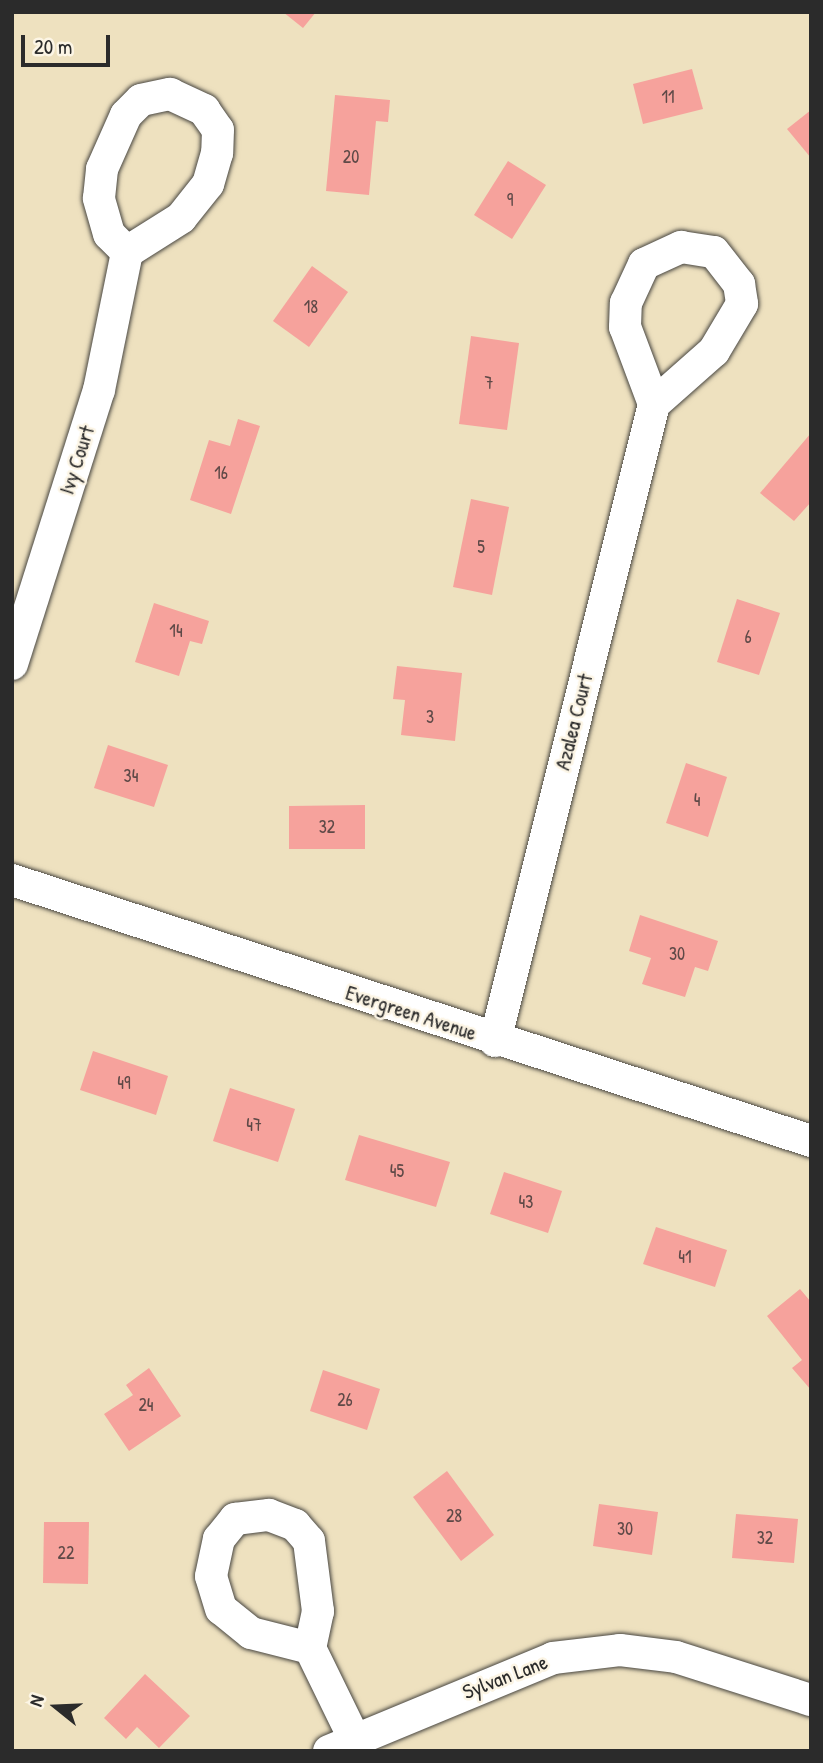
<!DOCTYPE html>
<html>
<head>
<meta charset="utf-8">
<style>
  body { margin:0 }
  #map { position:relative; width:823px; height:1763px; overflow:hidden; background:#eee1bf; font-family:"Patrick Hand",sans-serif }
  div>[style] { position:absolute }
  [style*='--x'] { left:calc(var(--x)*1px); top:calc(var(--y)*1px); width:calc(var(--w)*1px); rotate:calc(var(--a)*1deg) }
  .building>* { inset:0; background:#f6a29c }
  .roads { filter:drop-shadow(0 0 2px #484641) drop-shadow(0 0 2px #484641) }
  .minor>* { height:32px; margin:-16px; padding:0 16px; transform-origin:16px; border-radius:16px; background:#fff }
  span { translate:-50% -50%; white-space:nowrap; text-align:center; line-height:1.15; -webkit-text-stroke:5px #fcf5e5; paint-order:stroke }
  .number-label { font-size:18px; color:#5e4947 }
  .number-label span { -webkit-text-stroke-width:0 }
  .street-label { font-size:21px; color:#2b2b2b }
  .frame { position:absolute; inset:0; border:14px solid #2b2b2b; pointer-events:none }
  .north { position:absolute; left:21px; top:1672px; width:70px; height:70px; -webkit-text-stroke:5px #fcf5e5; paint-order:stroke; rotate:288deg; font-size:19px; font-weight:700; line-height:28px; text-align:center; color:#2b2b2b }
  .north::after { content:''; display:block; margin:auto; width:24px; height:32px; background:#2b2b2b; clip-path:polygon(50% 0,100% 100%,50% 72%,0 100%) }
  .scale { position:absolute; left:21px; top:35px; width:89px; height:32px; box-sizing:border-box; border:4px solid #2b2b2b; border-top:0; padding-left:9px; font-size:21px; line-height:24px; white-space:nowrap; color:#2b2b2b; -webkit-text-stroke:5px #fcf5e5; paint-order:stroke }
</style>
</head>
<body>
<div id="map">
  <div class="building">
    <div style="clip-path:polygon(283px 12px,316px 12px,303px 28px)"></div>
    <div style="clip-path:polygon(692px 69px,703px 109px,643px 124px,633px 84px)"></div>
    <div style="clip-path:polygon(335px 95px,390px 100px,388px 122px,376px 121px,369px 195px,326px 191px)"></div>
    <div style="clip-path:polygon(811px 110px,811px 158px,787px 129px)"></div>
    <div style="clip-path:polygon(508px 161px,546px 185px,512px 239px,474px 215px)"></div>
    <div style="clip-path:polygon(312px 266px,348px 292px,309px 347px,273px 321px)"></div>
    <div style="clip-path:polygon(471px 336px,519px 343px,507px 430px,459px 424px)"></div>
    <div style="clip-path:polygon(238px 419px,260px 426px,231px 514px,190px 500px,209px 440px,230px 446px)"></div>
    <div style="clip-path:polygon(811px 433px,811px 502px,794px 521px,760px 493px)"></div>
    <div style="clip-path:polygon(471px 499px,509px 507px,492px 595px,453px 587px)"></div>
    <div style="clip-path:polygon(737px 599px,780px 613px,759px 675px,717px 662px)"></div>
    <div style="clip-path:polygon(154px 603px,209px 621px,202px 644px,190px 641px,179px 676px,135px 662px)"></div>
    <div style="clip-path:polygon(397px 666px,462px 673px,455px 741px,401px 735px,405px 700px,393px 699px)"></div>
    <div style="clip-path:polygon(108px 745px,168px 765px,154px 807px,94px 788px)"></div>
    <div style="clip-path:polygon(686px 763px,727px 777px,708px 837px,666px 823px)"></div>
    <div style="clip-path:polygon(365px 805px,365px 849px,289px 849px,289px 806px)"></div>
    <div style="clip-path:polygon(640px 915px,718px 941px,708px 971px,695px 967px,685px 997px,642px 984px,651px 958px,629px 951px)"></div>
    <div style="clip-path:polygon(93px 1051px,168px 1076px,156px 1115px,80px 1090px)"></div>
    <div style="clip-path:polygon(230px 1088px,295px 1109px,278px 1162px,213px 1141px)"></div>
    <div style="clip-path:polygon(359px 1135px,450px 1162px,436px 1207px,345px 1180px)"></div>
    <div style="clip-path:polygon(504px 1172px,562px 1191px,548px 1233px,490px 1214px)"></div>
    <div style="clip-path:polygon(656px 1227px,727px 1250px,715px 1287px,643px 1264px)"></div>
    <div style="clip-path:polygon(800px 1289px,811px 1302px,811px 1390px,792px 1368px,802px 1360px,767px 1316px)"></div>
    <div style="clip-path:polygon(149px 1368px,181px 1416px,129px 1451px,104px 1414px,133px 1395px,126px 1385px)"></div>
    <div style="clip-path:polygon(323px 1370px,380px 1389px,367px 1430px,310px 1411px)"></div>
    <div style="clip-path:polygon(447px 1471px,494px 1535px,461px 1561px,413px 1497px)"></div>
    <div style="clip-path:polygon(599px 1504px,658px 1512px,652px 1555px,593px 1546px)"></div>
    <div style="clip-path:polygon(736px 1514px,798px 1519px,794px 1563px,732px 1558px)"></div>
    <div style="clip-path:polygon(44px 1522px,89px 1522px,88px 1584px,43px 1583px)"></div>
    <div style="clip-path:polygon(145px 1674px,190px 1716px,159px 1748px,137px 1727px,126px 1739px,104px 1718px)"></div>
  </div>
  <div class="roads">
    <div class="minor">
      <div style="--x:170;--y:94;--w:38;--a:25"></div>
      <div style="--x:204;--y:110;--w:24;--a:55"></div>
      <div style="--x:218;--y:130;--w:23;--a:92"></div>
      <div style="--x:217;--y:153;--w:32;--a:106"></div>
      <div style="--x:208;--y:184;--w:43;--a:128.5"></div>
      <div style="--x:181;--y:218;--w:64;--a:147.8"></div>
      <div style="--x:127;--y:252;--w:25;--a:-135"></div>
      <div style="--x:109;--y:234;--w:37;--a:-106"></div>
      <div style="--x:99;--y:198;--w:29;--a:-84"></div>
      <div style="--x:102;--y:169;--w:59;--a:-66"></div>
      <div style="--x:126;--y:115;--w:21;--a:-45"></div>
      <div style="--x:141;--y:100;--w:30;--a:-12"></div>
      <div style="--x:681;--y:247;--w:33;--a:9"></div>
      <div style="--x:714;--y:252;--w:41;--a:52"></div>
      <div style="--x:739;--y:284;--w:20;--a:81"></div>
      <div style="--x:742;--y:304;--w:55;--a:120.8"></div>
      <div style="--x:714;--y:351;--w:80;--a:138.5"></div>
      <div style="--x:654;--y:404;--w:82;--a:-110.6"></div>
      <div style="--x:625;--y:327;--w:24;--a:-88"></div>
      <div style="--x:626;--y:303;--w:43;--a:-65.2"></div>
      <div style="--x:644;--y:264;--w:41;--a:-24.7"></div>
      <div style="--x:12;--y:664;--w:287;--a:-72.4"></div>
      <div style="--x:99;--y:390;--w:141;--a:-78.5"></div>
      <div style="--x:12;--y:880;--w:841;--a:18.09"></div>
      <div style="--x:495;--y:1041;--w:657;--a:-75.98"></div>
      <div style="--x:269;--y:1515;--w:28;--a:21"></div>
      <div style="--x:295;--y:1525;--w:21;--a:49"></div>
      <div style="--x:309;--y:1541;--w:71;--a:82.7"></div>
      <div style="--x:318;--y:1611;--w:38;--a:102"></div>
      <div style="--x:310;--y:1648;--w:61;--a:-165.7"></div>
      <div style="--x:251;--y:1633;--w:38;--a:-141"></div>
      <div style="--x:221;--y:1609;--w:34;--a:-107"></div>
      <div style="--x:211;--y:1576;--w:38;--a:-78"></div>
      <div style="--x:219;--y:1539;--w:26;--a:-51"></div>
      <div style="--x:235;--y:1519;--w:34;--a:-7"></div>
      <div style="--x:310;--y:1648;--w:98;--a:64"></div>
      <div style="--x:329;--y:1751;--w:243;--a:-22.5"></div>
      <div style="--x:553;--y:1658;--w:67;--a:-6.8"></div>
      <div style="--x:620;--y:1650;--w:56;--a:7.1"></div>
      <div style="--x:676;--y:1657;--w:142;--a:17.7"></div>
    </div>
  </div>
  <div class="number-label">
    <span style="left:668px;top:97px">11</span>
    <span style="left:351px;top:157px">20</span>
    <span style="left:510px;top:200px">9</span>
    <span style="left:311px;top:307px">18</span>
    <span style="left:489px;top:383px">7</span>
    <span style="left:221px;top:473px">16</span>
    <span style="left:481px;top:547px">5</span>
    <span style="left:176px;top:631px">14</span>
    <span style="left:748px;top:637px">6</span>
    <span style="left:430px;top:717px">3</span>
    <span style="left:131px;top:776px">34</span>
    <span style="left:697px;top:800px">4</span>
    <span style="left:327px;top:827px">32</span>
    <span style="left:677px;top:954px">30</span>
    <span style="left:124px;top:1083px">49</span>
    <span style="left:254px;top:1125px">47</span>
    <span style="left:397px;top:1171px">45</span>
    <span style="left:526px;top:1202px">43</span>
    <span style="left:685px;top:1257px">41</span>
    <span style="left:345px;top:1400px">26</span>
    <span style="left:146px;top:1405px">24</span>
    <span style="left:454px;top:1516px">28</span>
    <span style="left:625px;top:1529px">30</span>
    <span style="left:765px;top:1538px">32</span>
    <span style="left:66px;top:1553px">22</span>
  </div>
  <div class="street-label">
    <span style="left:77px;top:460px;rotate:-72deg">Ivy Court</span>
    <span style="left:574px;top:722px;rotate:-76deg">Azalea Court</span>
    <span style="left:411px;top:1013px;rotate:18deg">Evergreen Avenue</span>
    <span style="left:505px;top:1677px;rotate:-21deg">Sylvan Lane</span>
  </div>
  <div class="frame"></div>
  <div class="north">N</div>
  <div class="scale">20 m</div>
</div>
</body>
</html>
